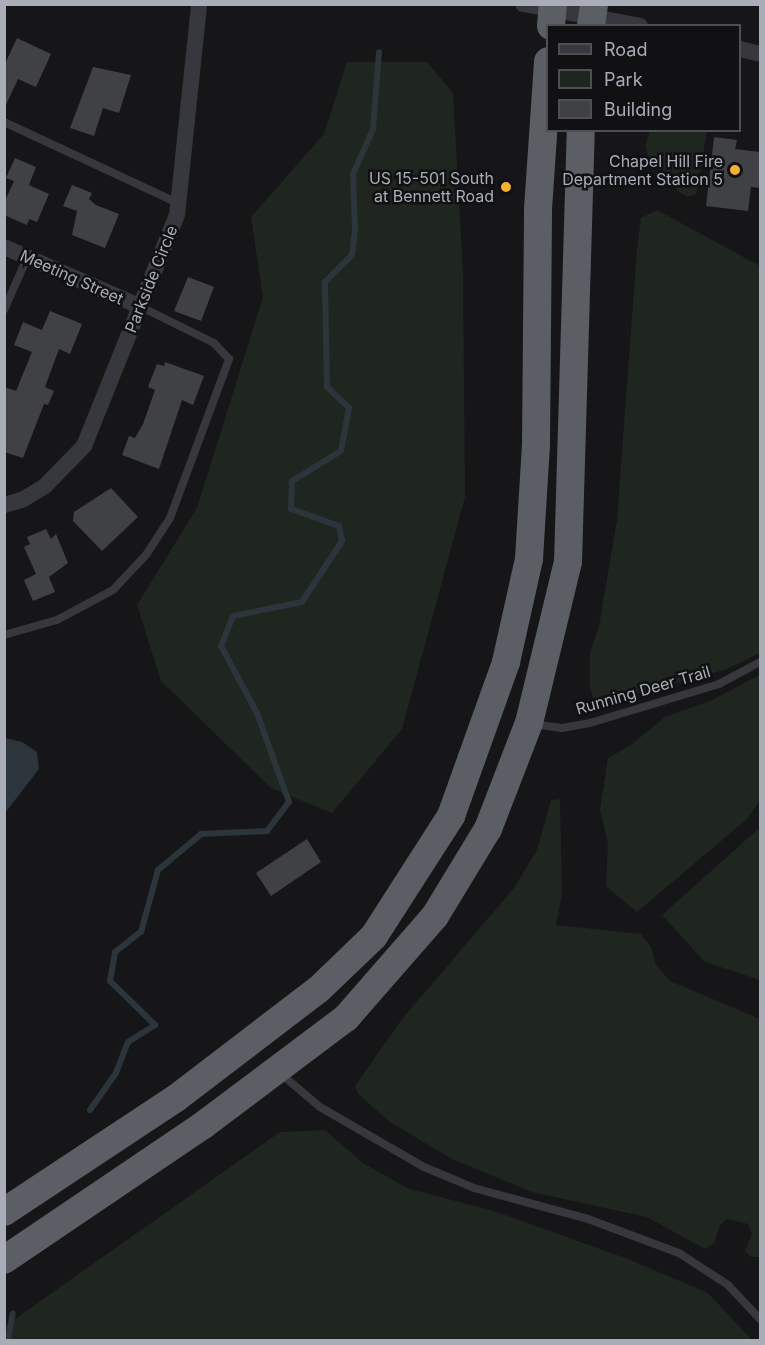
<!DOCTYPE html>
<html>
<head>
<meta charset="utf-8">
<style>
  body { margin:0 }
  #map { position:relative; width:765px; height:1345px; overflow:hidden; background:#161618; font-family:Inter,sans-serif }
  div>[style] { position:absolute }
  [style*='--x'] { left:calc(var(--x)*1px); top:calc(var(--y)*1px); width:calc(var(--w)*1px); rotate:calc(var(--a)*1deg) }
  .green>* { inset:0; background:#1e261f }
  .water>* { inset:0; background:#2c353c }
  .stream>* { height:6px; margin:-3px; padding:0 3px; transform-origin:3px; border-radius:3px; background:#2c353c }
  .building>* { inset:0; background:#404145 }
  .service>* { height:8px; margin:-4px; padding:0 4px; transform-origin:4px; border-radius:4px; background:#37383d }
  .minor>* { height:16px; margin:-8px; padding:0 8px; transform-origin:8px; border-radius:8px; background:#37383d }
  .trunk>* { height:28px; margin:-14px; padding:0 14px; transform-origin:14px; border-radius:14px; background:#5b5e65 }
  .dots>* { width:16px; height:16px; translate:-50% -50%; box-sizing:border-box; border:3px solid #111113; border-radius:50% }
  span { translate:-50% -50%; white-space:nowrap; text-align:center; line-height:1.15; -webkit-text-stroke:5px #111113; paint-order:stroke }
  .poi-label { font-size:16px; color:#a8adb8 }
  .right { translate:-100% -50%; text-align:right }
  .street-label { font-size:16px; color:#a8adb8 }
  .frame { position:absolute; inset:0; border:6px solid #a8adb8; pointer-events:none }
  .legend { position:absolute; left:546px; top:24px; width:195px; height:108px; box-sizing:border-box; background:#111113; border:2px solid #4d4f55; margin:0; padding:8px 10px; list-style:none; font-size:18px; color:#a8adb8 }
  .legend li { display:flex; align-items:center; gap:12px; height:30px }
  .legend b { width:30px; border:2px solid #4d4f55 }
</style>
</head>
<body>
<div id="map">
  <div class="green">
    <div style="clip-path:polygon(347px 62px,427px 62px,453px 93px,463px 273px,465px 497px,402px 729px,332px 813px,271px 788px,161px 681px,137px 605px,197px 508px,263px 297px,251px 217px,324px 134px)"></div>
    <div style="clip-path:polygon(650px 131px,707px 131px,696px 194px,687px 197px,678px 191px,662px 168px,652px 167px,645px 146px)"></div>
    <div style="clip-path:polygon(657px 210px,760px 266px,760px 653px,727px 669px,595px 705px,590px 687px,590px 653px,599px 626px,617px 520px,637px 249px,641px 218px)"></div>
    <div style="clip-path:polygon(760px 675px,760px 801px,747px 819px,637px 912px,606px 886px,608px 844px,600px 810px,608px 758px,631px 745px,665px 717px,710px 701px)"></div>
    <div style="clip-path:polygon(560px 799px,562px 895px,556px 925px,641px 934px,651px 947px,656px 965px,670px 981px,760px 1019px,760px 1257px,751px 1257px,745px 1251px,752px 1234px,748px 1224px,727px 1219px,720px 1225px,714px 1243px,705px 1249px,647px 1217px,532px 1192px,452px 1159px,390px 1122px,358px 1094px,355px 1086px,402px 1019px,514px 888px,537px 850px,551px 800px)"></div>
    <div style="clip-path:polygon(758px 829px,760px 833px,760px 980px,705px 962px,662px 915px)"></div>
    <div style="clip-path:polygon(325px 1130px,363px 1163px,407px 1188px,497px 1212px,628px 1259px,708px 1293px,752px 1340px,5px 1340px,5px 1326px,280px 1132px)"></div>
  </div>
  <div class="water">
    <div style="clip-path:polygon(5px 738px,22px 742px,37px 752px,39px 769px,5px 813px)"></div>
  </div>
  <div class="stream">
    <div style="--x:90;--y:1110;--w:45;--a:-54.9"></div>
    <div style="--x:116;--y:1073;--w:33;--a:-69"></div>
    <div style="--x:128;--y:1042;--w:32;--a:-32"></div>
    <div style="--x:155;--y:1025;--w:63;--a:-135.6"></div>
    <div style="--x:110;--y:981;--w:29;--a:-80"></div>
    <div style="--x:115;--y:952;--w:33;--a:-38"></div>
    <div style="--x:141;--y:932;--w:64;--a:-74.7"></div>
    <div style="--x:158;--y:870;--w:56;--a:-39.9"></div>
    <div style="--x:201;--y:834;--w:66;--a:-2.6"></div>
    <div style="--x:267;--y:831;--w:36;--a:-53"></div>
    <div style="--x:289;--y:802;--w:95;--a:-109.8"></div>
    <div style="--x:257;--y:713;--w:76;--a:-118.2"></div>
    <div style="--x:221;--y:646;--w:32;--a:-68"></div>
    <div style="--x:233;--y:616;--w:70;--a:-11.5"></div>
    <div style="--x:302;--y:602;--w:73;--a:-56.7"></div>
    <div style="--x:342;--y:541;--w:15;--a:-101"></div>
    <div style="--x:339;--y:526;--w:51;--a:-160.5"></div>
    <div style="--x:291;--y:509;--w:28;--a:-88"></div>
    <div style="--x:292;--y:481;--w:57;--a:-31.5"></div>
    <div style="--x:341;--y:451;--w:44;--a:-79.5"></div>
    <div style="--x:349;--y:408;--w:30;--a:-136"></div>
    <div style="--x:327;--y:387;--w:105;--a:-91.1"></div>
    <div style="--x:325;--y:282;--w:38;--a:-45"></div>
    <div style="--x:352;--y:255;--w:25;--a:-83"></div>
    <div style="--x:355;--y:230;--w:56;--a:-92"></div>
    <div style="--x:353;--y:174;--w:49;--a:-66"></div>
    <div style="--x:373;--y:129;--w:77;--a:-85.5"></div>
    <div style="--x:8;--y:1340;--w:27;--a:-80"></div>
  </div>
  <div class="building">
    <div style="clip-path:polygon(17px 38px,51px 54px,36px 87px,18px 79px,4px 109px,4px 66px)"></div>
    <div style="clip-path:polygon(93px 67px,131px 75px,119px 113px,103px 108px,94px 136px,70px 128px)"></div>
    <div style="clip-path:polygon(714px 137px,737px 140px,735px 149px,760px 152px,760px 188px,751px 187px,748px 211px,706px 206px)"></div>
    <div style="clip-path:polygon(15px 158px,36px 167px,29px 185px,49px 194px,37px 222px,29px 219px,27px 225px,4px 215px,4px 203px,14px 181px,6px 178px)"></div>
    <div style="clip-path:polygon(72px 185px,92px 193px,89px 199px,96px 205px,119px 214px,105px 248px,72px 235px,77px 211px,63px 206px)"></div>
    <div style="clip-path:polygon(188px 277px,214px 287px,201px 321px,174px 311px)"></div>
    <div style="clip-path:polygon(50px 311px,82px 324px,70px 354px,59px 349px,45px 387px,54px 391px,48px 405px,44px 404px,23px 458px,4px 452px,4px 387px,16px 391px,32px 352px,14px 345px,23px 322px,42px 330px)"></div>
    <div style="clip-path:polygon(165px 362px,204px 376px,193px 405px,182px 400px,159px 469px,122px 455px,129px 436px,135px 438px,143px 424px,155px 390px,148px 387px,157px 364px,164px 366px)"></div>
    <div style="clip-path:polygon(111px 488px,138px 517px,102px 551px,73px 521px,74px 512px)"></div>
    <div style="clip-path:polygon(46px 529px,51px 539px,56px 534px,68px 563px,49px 577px,55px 592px,33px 601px,24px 580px,36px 574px,24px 547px,30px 544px,27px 537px)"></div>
    <div style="clip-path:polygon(307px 839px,321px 862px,271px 896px,256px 873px)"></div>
  </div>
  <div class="service">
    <div style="--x:4;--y:122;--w:192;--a:25"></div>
    <div style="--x:4;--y:310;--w:57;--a:-66.1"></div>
    <div style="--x:4;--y:635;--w:55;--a:-15.8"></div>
    <div style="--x:57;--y:620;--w:64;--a:-28.2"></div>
    <div style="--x:113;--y:590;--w:48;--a:-46.7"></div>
    <div style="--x:146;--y:555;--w:44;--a:-57"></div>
    <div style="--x:170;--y:518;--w:170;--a:-69.6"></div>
    <div style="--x:229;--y:359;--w:22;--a:-133"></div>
    <div style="--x:214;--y:343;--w:84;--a:-153.7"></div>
    <div style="--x:533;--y:724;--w:29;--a:8"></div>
    <div style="--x:562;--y:728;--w:28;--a:-10"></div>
    <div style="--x:590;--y:723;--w:135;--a:-16.8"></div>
    <div style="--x:719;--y:684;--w:47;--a:-28.2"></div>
    <div style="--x:280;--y:1073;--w:52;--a:40.4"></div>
    <div style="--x:320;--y:1107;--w:120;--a:30"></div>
    <div style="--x:424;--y:1167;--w:54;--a:22.8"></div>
    <div style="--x:474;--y:1188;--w:118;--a:15.2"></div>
    <div style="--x:588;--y:1219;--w:97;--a:20.5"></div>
    <div style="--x:679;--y:1253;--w:59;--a:33.1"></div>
    <div style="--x:728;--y:1285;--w:47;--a:46.7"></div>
  </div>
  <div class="minor">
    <div style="--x:523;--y:4;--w:119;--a:10.6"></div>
    <div style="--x:740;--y:49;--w:21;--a:14"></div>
    <div style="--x:4;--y:247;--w:147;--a:23.6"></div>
    <div style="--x:4;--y:505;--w:19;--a:-16"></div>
    <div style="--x:22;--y:500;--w:27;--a:-31"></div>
    <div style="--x:45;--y:486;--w:56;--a:-45.7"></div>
    <div style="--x:84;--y:446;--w:249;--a:-68.1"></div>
    <div style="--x:177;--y:215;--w:212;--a:-84"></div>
  </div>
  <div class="trunk">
    <div style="--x:551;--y:26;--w:22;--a:-85"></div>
    <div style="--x:591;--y:26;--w:22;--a:-82"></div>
    <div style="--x:4;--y:1212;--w:205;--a:-33.5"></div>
    <div style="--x:175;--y:1099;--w:181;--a:-37.4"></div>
    <div style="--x:319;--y:989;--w:76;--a:-43.9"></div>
    <div style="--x:374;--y:936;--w:143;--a:-57.3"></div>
    <div style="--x:451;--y:816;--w:164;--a:-70.3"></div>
    <div style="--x:506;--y:662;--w:106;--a:-77.4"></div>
    <div style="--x:529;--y:559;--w:115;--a:-86.5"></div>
    <div style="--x:536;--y:444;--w:235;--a:-89.5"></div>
    <div style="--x:538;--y:209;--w:148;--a:-86.1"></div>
    <div style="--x:4;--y:1260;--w:239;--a:-34.1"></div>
    <div style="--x:202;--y:1126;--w:180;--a:-36.9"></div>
    <div style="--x:346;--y:1018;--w:135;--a:-48.9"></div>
    <div style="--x:435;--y:916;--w:102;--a:-58.7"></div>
    <div style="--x:488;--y:829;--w:114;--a:-68.9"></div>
    <div style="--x:529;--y:723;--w:166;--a:-76.4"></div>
    <div style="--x:568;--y:562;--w:432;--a:-88.3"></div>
  </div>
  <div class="dots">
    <div style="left:735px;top:170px;background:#f2b134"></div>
    <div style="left:506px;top:187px;background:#f2b134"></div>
  </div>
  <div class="poi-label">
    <span class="right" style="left:723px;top:170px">Chapel Hill Fire<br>Department Station 5</span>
    <span class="right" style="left:494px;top:187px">US 15-501 South<br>at Bennett Road</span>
  </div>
  <div class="street-label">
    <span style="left:72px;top:277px;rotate:24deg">Meeting Street</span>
    <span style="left:151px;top:279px;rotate:-68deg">Parkside Circle</span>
    <span style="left:643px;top:690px;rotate:-16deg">Running Deer Trail</span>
  </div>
  <div class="frame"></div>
  <ul class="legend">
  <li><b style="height:8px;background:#37383d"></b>Road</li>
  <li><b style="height:16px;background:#1e261f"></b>Park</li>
  <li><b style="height:16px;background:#404145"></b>Building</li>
  </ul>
</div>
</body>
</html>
